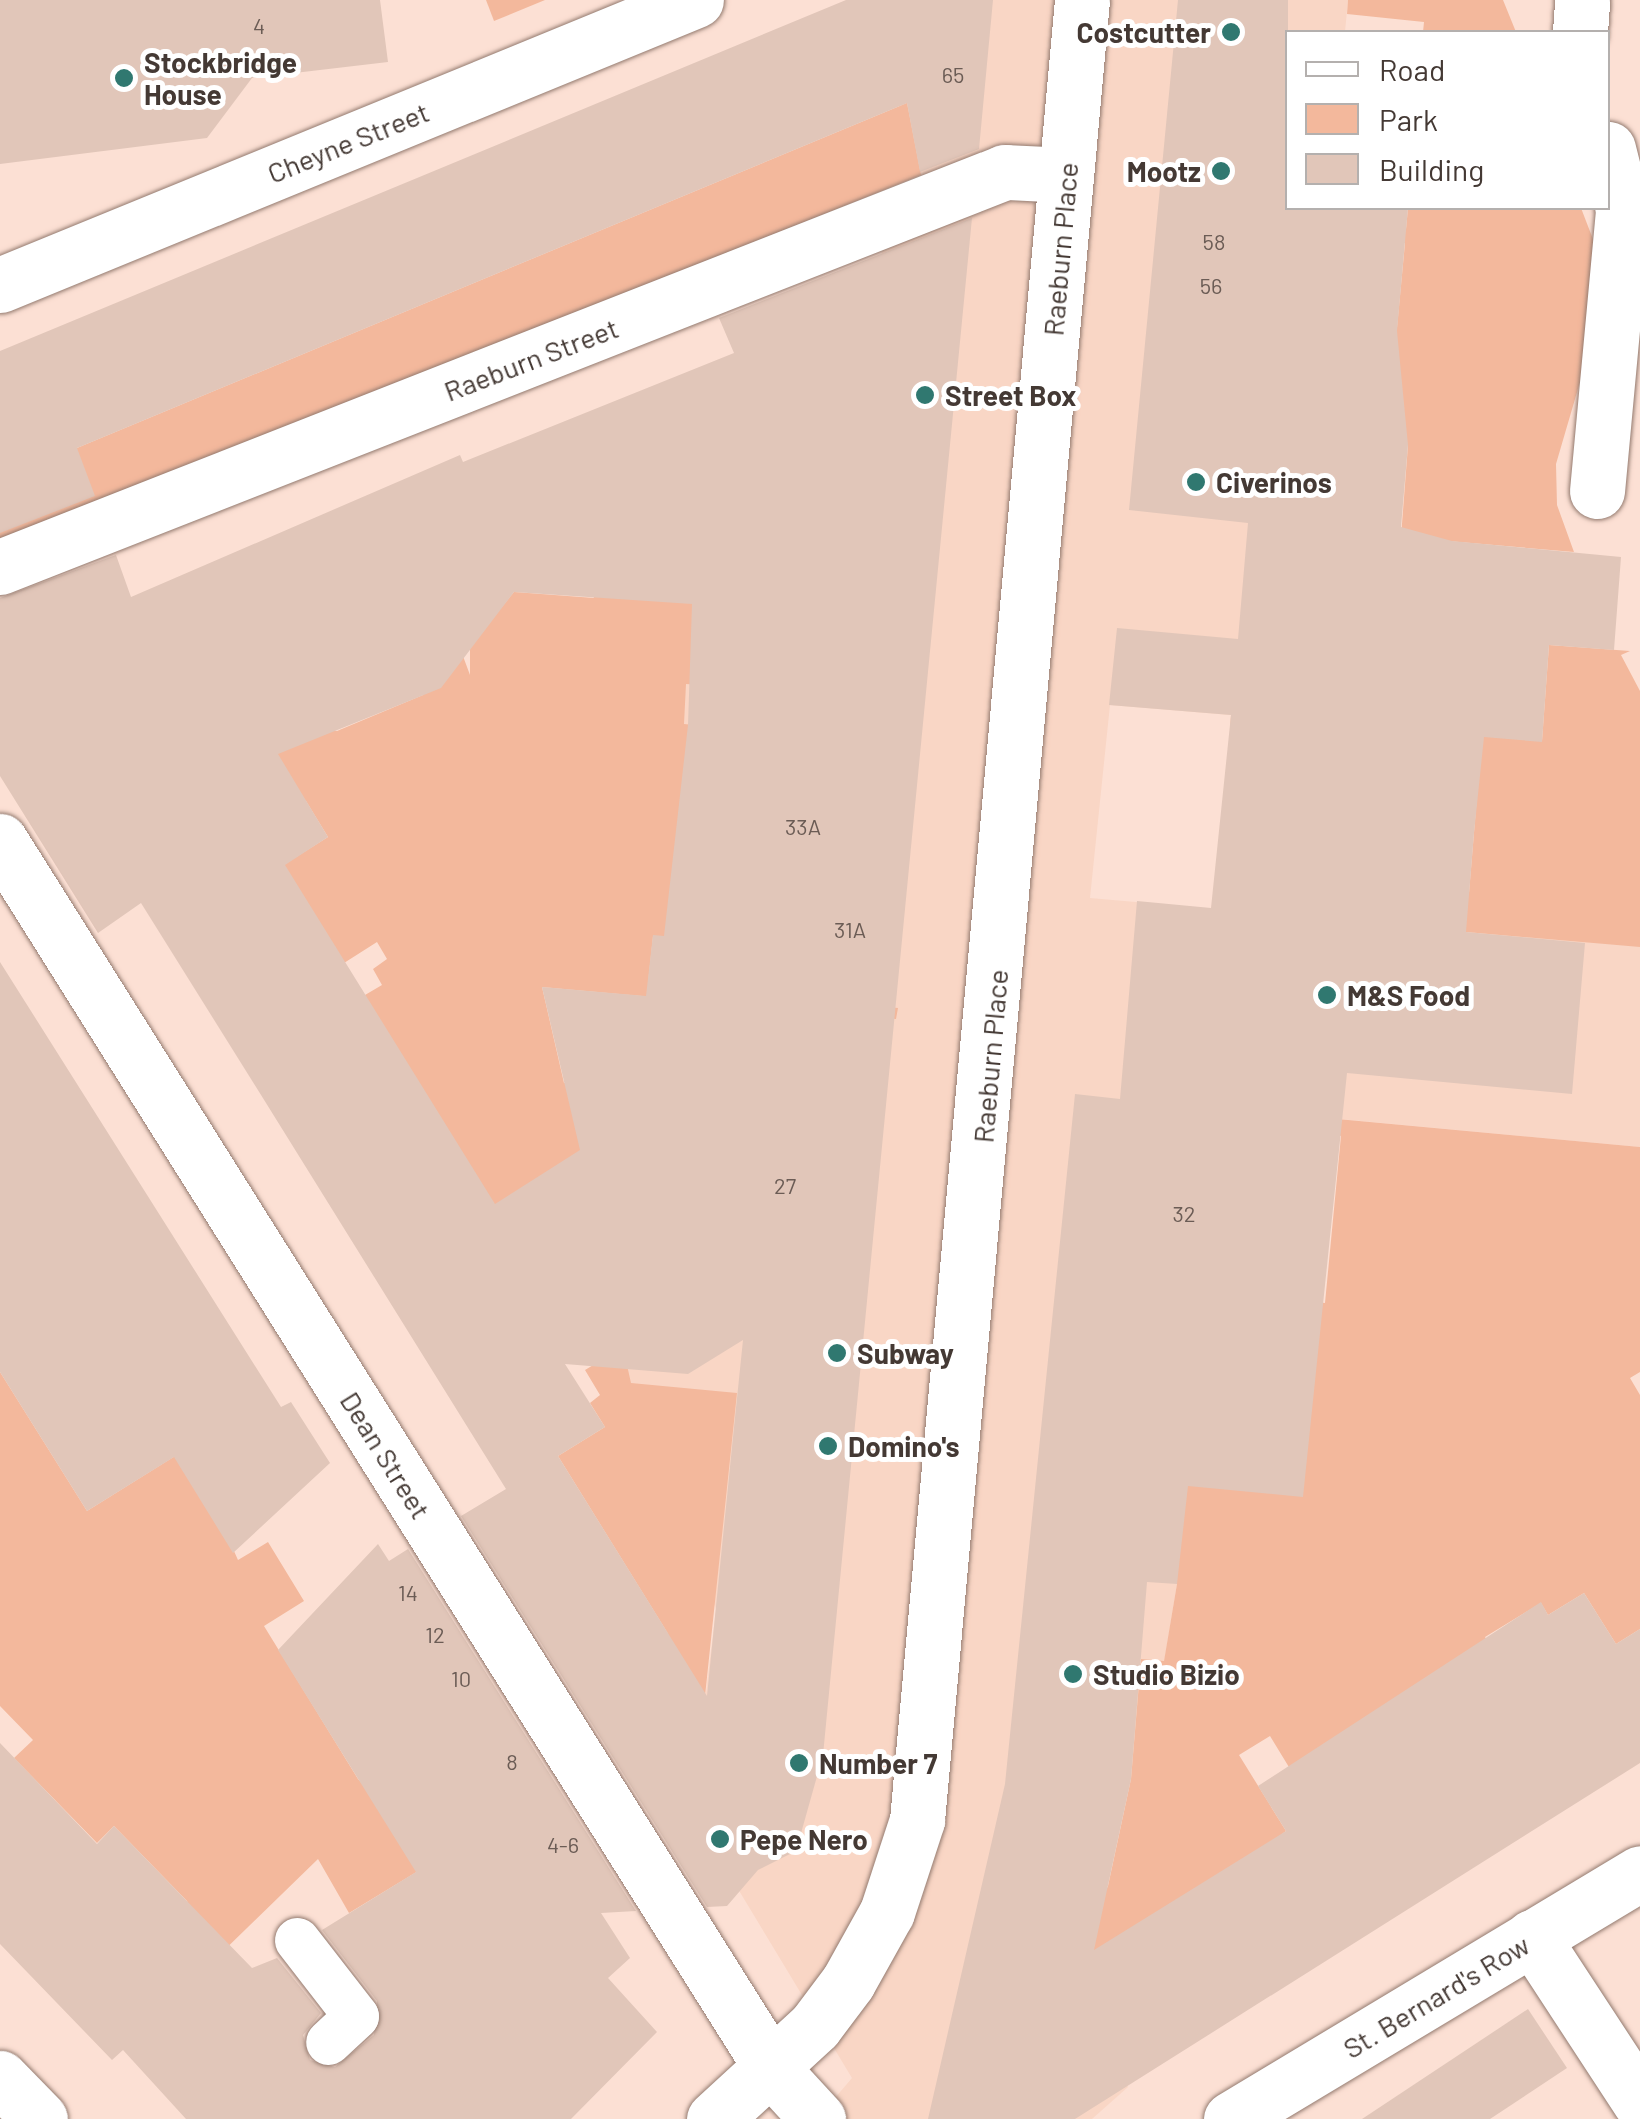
<!DOCTYPE html>
<html>
<head>
<meta charset="utf-8">
<style>
  body { margin:0 }
  #map { position:relative; width:1640px; height:2119px; overflow:hidden; background:#fce0d4; font-family:Barlow,sans-serif }
  div>[style] { position:absolute }
  [style*='--x'] { left:calc(var(--x)*1px); top:calc(var(--y)*1px); width:calc(var(--w)*1px); rotate:calc(var(--a)*1deg) }
  .built>* { inset:0; background:#f9d6c5 }
  .green>* { inset:0; background:#f3b89c }
  .building>* { inset:0; background:#e1c6b9 }
  .roads { filter:drop-shadow(0 0 2px #937a6f) drop-shadow(0 0 2px #937a6f) }
  .service>* { height:45px; margin:-22.5px; padding:0 22.5px; transform-origin:22.5px; border-radius:22.5px; background:#fff }
  .pedestrian>* { height:55px; margin:-27.5px; padding:0 27.5px; transform-origin:27.5px; border-radius:27.5px; background:#fff }
  .minor>* { height:55px; margin:-27.5px; padding:0 27.5px; transform-origin:27.5px; border-radius:27.5px; background:#fff }
  .tertiary>* { height:55px; margin:-27.5px; padding:0 27.5px; transform-origin:27.5px; border-radius:27.5px; background:#fff }
  .secondary>* { height:55px; margin:-27.5px; padding:0 27.5px; transform-origin:27.5px; border-radius:27.5px; background:#fff }
  .dots>* { width:28px; height:28px; translate:-50% -50%; box-sizing:border-box; border:5px solid #fff; border-radius:50% }
  span { translate:-50% -50%; white-space:nowrap; text-align:center; line-height:1.15; -webkit-text-stroke:10px #fff; paint-order:stroke }
  .number-label { font-size:22px; color:#6b5c55 }
  .number-label span { -webkit-text-stroke-width:0 }
  .poi-label { font-size:28px; color:#443934; font-weight:700 }
  .right { translate:-100% -50%; text-align:right }
  .left { translate:0 -50%; text-align:left }
  .street-label { font-size:28px; color:#443934 }
  .legend { position:absolute; left:1285px; top:30px; width:325px; height:180px; box-sizing:border-box; background:#fff; border:2px solid #b4b0ae; margin:0; padding:12px 18px; list-style:none; font-size:30px; color:#443934 }
  .legend li { display:flex; align-items:center; gap:20px; height:50px }
  .legend b { width:50px; border:2px solid #b4b0ae }
</style>
</head>
<body>
<div id="map">
  <div class="built">
    <div style="clip-path:polygon(866px 0,1348px 0,1345px 32px,1288px 32px,1288px 208px,1328px 208px,1298px 527px,1384px 728px,1110px 705px,1090px 898px,1640px 946px,1640px 1147px,1221px 1108px,1177px 1584px,1164px 1662px,1141px 1660px,1131px 1779px,1084px 1981px,1128px 2087px,1092px 2119px,817px 2119px,852px 2078px,738px 1889px,701px 1734px,716px 1609px,630px 1383px,470px 646px,514px 592px,736px 610px,876px 311px,883px 240px,921px 175px)"></div>
  </div>
  <div class="green">
    <div style="clip-path:polygon(486px 0,545px 0,494px 21px)"></div>
    <div style="clip-path:polygon(1348px 0,1503px 0,1516px 32px,1423px 32px,1424px 22px,1347px 14px)"></div>
    <div style="clip-path:polygon(907px 103px,921px 175px,0 545px,0 480px)"></div>
    <div style="clip-path:polygon(1408px 208px,1581px 208px,1601px 260px,1599px 317px,1556px 464px,1557px 505px,1574px 552px,1401px 537px,1408px 445px,1305px 436px,1388px 423px,1405px 243px,1325px 236px,1406px 229px)"></div>
    <div style="clip-path:polygon(573px 544px,706px 561px,728px 687px,686px 684px,684px 724px,725px 728px,700px 939px,653px 936px,648px 983px,898px 1008px,896px 1019px,542px 987px,564px 1083px,689px 1095px,609px 1285px,631px 1383px,737px 1393px,701px 1734px,667px 1632px,558px 1456px,605px 1427px,590px 1403px,600px 1395px,585px 1370px,595px 1364px,475px 1217px,348px 1005px,382px 985px,373px 969px,387px 959px,377px 942px,344px 963px,269px 874px,328px 837px,306px 801px,102px 698px,337px 731px,423px 695px,441px 597px,470px 675px,470px 646px,514px 592px,594px 598px)"></div>
    <div style="clip-path:polygon(1549px 645px,1630px 651px,1621px 655px,1640px 691px,1640px 947px,1455px 931px,1469px 893px,1480px 760px,1230px 729px,1231px 715px,1542px 741px)"></div>
    <div style="clip-path:polygon(1220px 1108px,1640px 1147px,1640px 1372px,1630px 1378px,1640px 1395px,1640px 1629px,1616px 1644px,1584px 1593px,1548px 1615px,1541px 1603px,1485px 1637px,1524px 1701px,1320px 1818px,1270px 1736px,1239px 1755px,1286px 1831px,1112px 1964px,1078px 1950px,1108px 1886px,1131px 1779px,1141px 1659px,1164px 1661px,1177px 1584px,1157px 1495px,1235px 1294px,1325px 1303px,1341px 1136px)"></div>
    <div style="clip-path:polygon(0 1372px,87px 1511px,188px 1448px,238px 1560px,268px 1542px,304px 1601px,264px 1626px,358px 1779px,433px 1862px,349px 1913px,318px 1859px,211px 1963px,187px 1901px,114px 1826px,97px 1843px,14px 1758px,33px 1740px,0 1706px)"></div>
  </div>
  <div class="building">
    <div style="clip-path:polygon(0 0,380px 0,388px 62px,252px 78px,207px 138px,0 164px)"></div>
    <div style="clip-path:polygon(846px 0,993px 0,979px 149px,920px 172px,907px 103px,77px 448px,95px 496px,0 533px,0 351px)"></div>
    <div style="clip-path:polygon(1178px 0,1288px 0,1288px 208px,1408px 208px,1397px 331px,1408px 445px,1401px 527px,1452px 541px,1621px 557px,1614px 650px,1549px 645px,1542px 742px,1484px 737px,1474px 833px,1466px 932px,1585px 943px,1572px 1094px,1347px 1073px,1303px 1497px,1188px 1486px,1177px 1584px,1147px 1582px,1131px 1779px,1094px 1950px,1286px 1831px,1258px 1786px,1541px 1602px,1548px 1615px,1584px 1593px,1616px 1644px,1640px 1629px,1640px 1763px,1075px 2119px,928px 2119px,1005px 1784px,1075px 1094px,1120px 1099px,1137px 901px,1211px 908px,1231px 715px,1109px 705px,1117px 628px,1238px 639px,1248px 523px,1129px 510px)"></div>
    <div style="clip-path:polygon(evenodd,972px 218px,823px 1755px,796px 1851px,758px 1870px,727px 1906px,707px 1907px,461px 1516px,506px 1489px,266px 1103px,141px 903px,98px 933px,0 776px,0 598px,116px 555px,131px 597px,460px 455px,463px 462px,734px 353px,719px 318px,972px 218px,514px 592px,692px 604px,688px 725px,664px 936px,653px 935px,646px 996px,542px 987px,580px 1150px,495px 1204px,285px 865px,328px 837px,278px 754px,441px 688px,514px 592px,972px 218px,743px 1340px,733px 1437px,707px 1696px,558px 1456px,605px 1427px,565px 1364px,688px 1374px,743px 1340px)"></div>
    <div style="clip-path:polygon(0 962px,281px 1407px,291px 1402px,330px 1463px,233px 1553px,174px 1457px,87px 1511px,0 1372px)"></div>
    <div style="clip-path:polygon(378px 1544px,389px 1561px,408px 1549px,636px 1911px,601px 1913px,630px 1958px,608px 1978px,657px 2032px,571px 2119px,186px 2119px,123px 2050px,112px 2060px,0 1944px,0 1743px,97px 1844px,114px 1826px,252px 1968px,277px 1958px,321px 2013px,303px 2035px,310px 2060px,335px 2067px,374px 2035px,377px 2001px,322px 1930px,416px 1872px,278px 1650px)"></div>
    <div style="clip-path:polygon(1528px 2009px,1567px 2068px,1490px 2119px,1362px 2119px)"></div>
  </div>
  <div class="roads">
    <div class="service">
      <div style="--x:297;--y:1940;--w:96;--a:52.2"></div>
      <div style="--x:356;--y:2016;--w:38;--a:137"></div>
    </div>
    <div class="pedestrian">
      <div style="--x:772;--y:2069;--w:68;--a:47.4"></div>
    </div>
    <div class="minor">
      <div style="--x:1580;--y:32;--w:32;--a:-86"></div>
      <div style="--x:0;--y:285;--w:752;--a:-22.27"></div>
      <div style="--x:1597;--y:491;--w:283;--a:-84.7"></div>
      <div style="--x:1623;--y:209;--w:62;--a:-104"></div>
      <div style="--x:0;--y:567;--w:1080;--a:-21.46"></div>
      <div style="--x:1005;--y:172;--w:61;--a:2.8"></div>
      <div style="--x:1532;--y:1937;--w:197;--a:56.8"></div>
      <div style="--x:0;--y:2078;--w:57;--a:45.7"></div>
      <div style="--x:1231;--y:2119;--w:477;--a:-31"></div>
    </div>
    <div class="tertiary">
      <div style="--x:0;--y:841;--w:1451;--a:57.84"></div>
    </div>
    <div class="secondary">
      <div style="--x:714;--y:2119;--w:137;--a:-42.6"></div>
      <div style="--x:815;--y:2026;--w:55;--a:-53.1"></div>
      <div style="--x:848;--y:1982;--w:80;--a:-60.9"></div>
      <div style="--x:887;--y:1912;--w:97;--a:-71.9"></div>
      <div style="--x:917;--y:1820;--w:1827;--a:-84.82"></div>
    </div>
  </div>
  <div class="dots">
    <div style="left:1231px;top:32px;background:#307870"></div>
    <div style="left:124px;top:78px;background:#307870"></div>
    <div style="left:1221px;top:171px;background:#307870"></div>
    <div style="left:925px;top:395px;background:#307870"></div>
    <div style="left:1196px;top:482px;background:#307870"></div>
    <div style="left:1327px;top:995px;background:#307870"></div>
    <div style="left:837px;top:1353px;background:#307870"></div>
    <div style="left:828px;top:1446px;background:#307870"></div>
    <div style="left:1073px;top:1674px;background:#307870"></div>
    <div style="left:799px;top:1763px;background:#307870"></div>
    <div style="left:720px;top:1839px;background:#307870"></div>
  </div>
  <div class="number-label">
    <span style="left:259px;top:26px">4</span>
    <span style="left:953px;top:75px">65</span>
    <span style="left:1214px;top:242px">58</span>
    <span style="left:1211px;top:286px">56</span>
    <span style="left:803px;top:827px">33A</span>
    <span style="left:850px;top:930px">31A</span>
    <span style="left:785px;top:1186px">27</span>
    <span style="left:1184px;top:1214px">32</span>
    <span style="left:408px;top:1593px">14</span>
    <span style="left:435px;top:1635px">12</span>
    <span style="left:461px;top:1679px">10</span>
    <span style="left:512px;top:1762px">8</span>
    <span style="left:563px;top:1845px">4-6</span>
  </div>
  <div class="poi-label">
    <span class="right" style="left:1211px;top:32px">Costcutter</span>
    <span class="left" style="left:144px;top:78px">Stockbridge<br>House</span>
    <span class="right" style="left:1201px;top:171px">Mootz</span>
    <span class="left" style="left:945px;top:395px">Street Box</span>
    <span class="left" style="left:1216px;top:482px">Civerinos</span>
    <span class="left" style="left:1347px;top:995px">M&amp;S Food</span>
    <span class="left" style="left:857px;top:1353px">Subway</span>
    <span class="left" style="left:848px;top:1446px">Domino's</span>
    <span class="left" style="left:1093px;top:1674px">Studio Bizio</span>
    <span class="left" style="left:819px;top:1763px">Number 7</span>
    <span class="left" style="left:740px;top:1839px">Pepe Nero</span>
  </div>
  <div class="street-label">
    <span style="left:348px;top:142px;rotate:-22deg">Cheyne Street</span>
    <span style="left:1060px;top:249px;rotate:-85deg">Raeburn Place</span>
    <span style="left:531px;top:359px;rotate:-21deg">Raeburn Street</span>
    <span style="left:990px;top:1056px;rotate:-85deg">Raeburn Place</span>
    <span style="left:386px;top:1455px;rotate:58deg">Dean Street</span>
    <span style="left:1436px;top:1996px;rotate:-31deg">St. Bernard's Row</span>
  </div>
  <ul class="legend">
  <li><b style="height:12px;background:#fff"></b>Road</li>
  <li><b style="height:28px;background:#f3b89c"></b>Park</li>
  <li><b style="height:28px;background:#e1c6b9"></b>Building</li>
  </ul>
</div>
</body>
</html>
